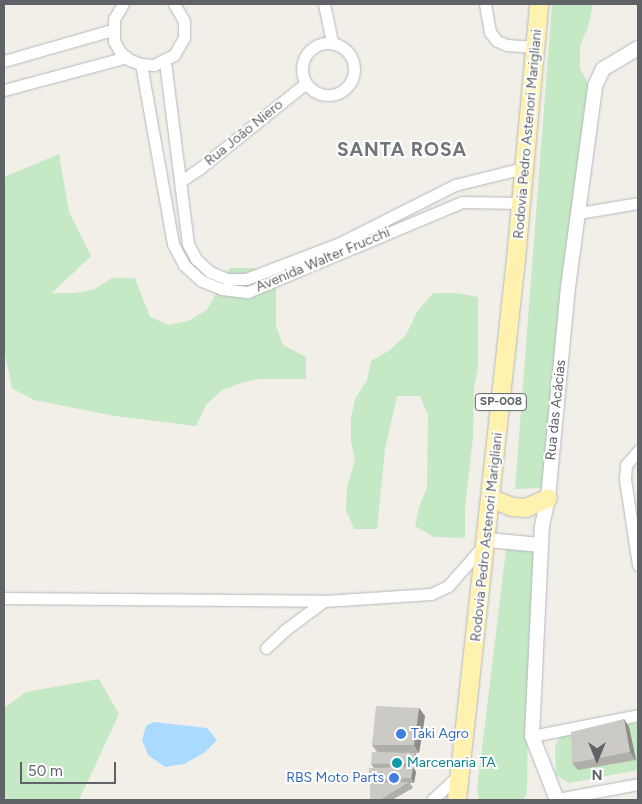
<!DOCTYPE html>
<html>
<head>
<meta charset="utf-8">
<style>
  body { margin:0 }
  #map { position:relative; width:642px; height:804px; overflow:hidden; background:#f1efe8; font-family:Figtree,sans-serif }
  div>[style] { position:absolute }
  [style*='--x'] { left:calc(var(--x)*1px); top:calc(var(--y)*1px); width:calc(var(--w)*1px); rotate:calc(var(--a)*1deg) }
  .green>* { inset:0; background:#c5e8c5 }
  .water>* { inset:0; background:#aadaff }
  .roads { filter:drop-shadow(0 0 1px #b5b8bc) drop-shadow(0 0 1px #b5b8bc) }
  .minor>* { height:11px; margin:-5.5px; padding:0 5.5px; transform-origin:5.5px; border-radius:5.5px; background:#fff }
  .minor>.ring { margin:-5.5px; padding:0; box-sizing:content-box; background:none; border:11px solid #fff; border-radius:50% }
  .tertiary>* { height:14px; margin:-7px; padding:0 7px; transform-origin:7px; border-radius:7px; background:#fff }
  .primary>* { height:18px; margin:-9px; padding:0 9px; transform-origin:9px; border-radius:9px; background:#fff2af }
  .wall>* { inset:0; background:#afaea9 }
  .shaded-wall>* { inset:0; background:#8f8d8a }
  .building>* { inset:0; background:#cccac5 }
  .dots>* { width:14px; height:14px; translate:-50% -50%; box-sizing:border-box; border:2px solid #fff; border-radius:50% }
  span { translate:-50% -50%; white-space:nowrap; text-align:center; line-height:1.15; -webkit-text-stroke:4px #fff; paint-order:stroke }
  .shield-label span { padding:1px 4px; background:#fff; border:1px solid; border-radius:4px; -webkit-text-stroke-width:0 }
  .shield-label { font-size:12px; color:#5f6368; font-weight:700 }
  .street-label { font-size:14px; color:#5f6368 }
  .shop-label { font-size:14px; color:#366cbe }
  .left { translate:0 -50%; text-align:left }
  .right { translate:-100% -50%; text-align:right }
  .culture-label { font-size:14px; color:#0d838f }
  .district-label { font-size:19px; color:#70757a; font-weight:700; letter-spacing:1px }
  .frame { position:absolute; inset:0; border:5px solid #5f6368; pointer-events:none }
  .north { position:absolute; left:572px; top:734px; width:50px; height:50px; -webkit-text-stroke:4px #fff; paint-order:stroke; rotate:180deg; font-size:14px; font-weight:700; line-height:20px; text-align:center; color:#5f6368 }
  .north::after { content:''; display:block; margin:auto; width:18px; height:22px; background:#5f6368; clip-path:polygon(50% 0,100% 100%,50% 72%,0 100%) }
  .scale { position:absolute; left:20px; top:762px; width:96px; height:22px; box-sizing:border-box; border:2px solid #5f6368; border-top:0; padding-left:6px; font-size:15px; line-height:18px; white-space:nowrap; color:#5f6368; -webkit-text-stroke:4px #fff; paint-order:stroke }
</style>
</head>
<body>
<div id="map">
  <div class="green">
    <div style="clip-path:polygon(552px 4px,593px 4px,588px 27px,580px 46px,580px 69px,591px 88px,543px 488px,515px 489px)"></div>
    <div style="clip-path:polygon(59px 154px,69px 212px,91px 256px,52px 293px,74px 293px,93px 290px,112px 278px,135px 278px,150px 317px,169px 325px,188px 321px,207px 310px,230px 268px,253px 268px,276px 280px,276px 326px,283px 345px,306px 357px,306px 379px,260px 379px,241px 383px,222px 390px,206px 405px,196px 426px,115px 416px,34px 400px,12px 388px,4px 349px,4px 177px)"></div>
    <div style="clip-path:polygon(433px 293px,456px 293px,478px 297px,478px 366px,474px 389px,473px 438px,465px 507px,465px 538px,434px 537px,415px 526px,419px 507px,427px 488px,428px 415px,420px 396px,397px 396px,385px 449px,377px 529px,354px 529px,346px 510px,347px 487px,355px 460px,351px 441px,351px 418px,355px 399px,367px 380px,371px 361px,390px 350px,406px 335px,417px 312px)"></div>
    <div style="clip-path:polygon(507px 542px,533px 542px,541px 561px,528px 703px,527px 794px,522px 800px,479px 800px,477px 790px)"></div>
    <div style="clip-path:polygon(99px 679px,119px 714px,79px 800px,4px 800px,4px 708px,26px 692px)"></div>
    <div style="clip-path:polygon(638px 722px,638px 770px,569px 783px,556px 775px,555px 747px,560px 736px)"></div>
  </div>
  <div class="water">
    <div style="clip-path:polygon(153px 722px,207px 728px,217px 740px,204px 753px,184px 764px,165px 767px,148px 755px,142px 740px,146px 726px)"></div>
  </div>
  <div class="roads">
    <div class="minor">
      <div style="--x:123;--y:4;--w:17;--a:121"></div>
      <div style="--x:114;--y:19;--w:22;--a:90"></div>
      <div style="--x:114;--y:41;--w:13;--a:61"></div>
      <div style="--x:120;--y:52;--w:13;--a:39"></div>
      <div style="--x:130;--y:60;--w:12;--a:20"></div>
      <div style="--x:141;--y:64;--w:13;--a:4"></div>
      <div style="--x:154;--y:65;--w:22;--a:-27"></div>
      <div style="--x:174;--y:55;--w:20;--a:-60"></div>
      <div style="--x:184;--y:38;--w:17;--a:-90"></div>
      <div style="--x:184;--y:21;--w:20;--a:-120"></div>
      <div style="--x:324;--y:4;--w:40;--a:78"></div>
      <div style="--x:485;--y:4;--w:28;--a:80"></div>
      <div style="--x:490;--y:32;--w:11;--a:52"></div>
      <div style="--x:497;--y:41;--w:11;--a:22"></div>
      <div style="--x:507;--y:45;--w:28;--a:4"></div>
      <div class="ring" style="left:302px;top:43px;width:41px;height:41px"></div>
      <div style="--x:4;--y:61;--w:112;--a:-16"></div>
      <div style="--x:165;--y:62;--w:183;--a:82.8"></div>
      <div style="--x:188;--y:244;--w:17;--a:62"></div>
      <div style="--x:196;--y:259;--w:19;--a:43"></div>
      <div style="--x:210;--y:272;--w:18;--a:22"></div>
      <div style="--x:227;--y:279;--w:19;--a:0"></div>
      <div style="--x:246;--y:279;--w:101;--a:-21"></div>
      <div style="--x:340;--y:243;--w:129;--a:-26.8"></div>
      <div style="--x:455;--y:185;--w:70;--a:-14"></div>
      <div style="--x:141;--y:64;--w:183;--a:79.9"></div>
      <div style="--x:173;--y:244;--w:24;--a:62"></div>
      <div style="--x:184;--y:265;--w:24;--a:42"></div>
      <div style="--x:202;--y:281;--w:22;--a:22"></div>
      <div style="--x:222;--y:289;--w:26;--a:7"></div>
      <div style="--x:248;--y:292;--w:232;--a:-22.8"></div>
      <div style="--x:462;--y:202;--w:59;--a:1"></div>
      <div style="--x:4;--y:90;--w:127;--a:-15"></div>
      <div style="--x:181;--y:181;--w:23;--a:-34"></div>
      <div style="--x:200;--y:168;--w:134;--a:-38.7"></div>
      <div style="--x:579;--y:213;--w:60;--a:-9.6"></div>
      <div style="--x:638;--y:451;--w:18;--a:131"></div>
      <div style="--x:626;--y:465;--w:14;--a:94"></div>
      <div style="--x:625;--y:479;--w:87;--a:81.4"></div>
      <div style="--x:4;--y:598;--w:320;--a:0.5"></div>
      <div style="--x:324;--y:601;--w:107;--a:-3.7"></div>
      <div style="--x:431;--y:594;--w:19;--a:-25"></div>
      <div style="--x:448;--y:586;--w:56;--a:-48.6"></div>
      <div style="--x:266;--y:648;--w:26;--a:-43"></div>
      <div style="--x:285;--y:630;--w:49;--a:-36.6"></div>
      <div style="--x:532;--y:736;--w:108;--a:-11.2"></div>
      <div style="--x:557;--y:799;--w:82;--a:-10.5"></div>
      <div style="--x:432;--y:800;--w:40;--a:-43"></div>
    </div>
    <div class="tertiary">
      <div style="--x:487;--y:540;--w:54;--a:5.3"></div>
      <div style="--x:557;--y:800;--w:69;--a:-111.3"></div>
      <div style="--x:532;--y:736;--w:210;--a:-87.3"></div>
      <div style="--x:542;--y:526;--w:29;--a:-78"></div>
      <div style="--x:548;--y:498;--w:212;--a:-84.6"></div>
      <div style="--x:568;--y:287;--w:203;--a:-82.3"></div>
      <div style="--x:595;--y:86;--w:19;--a:-65"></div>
      <div style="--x:603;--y:69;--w:41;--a:-31"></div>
    </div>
    <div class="primary">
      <div style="--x:490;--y:498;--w:24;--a:22"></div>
      <div style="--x:512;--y:507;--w:14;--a:4"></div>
      <div style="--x:526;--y:508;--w:24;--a:-24"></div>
      <div style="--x:457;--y:800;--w:544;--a:-83.78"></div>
      <div style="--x:516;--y:259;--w:256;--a:-84.8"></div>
    </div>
  </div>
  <div class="wall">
    <div style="clip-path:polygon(419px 708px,425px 716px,419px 753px,415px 753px,419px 758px,417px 768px,414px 768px,416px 772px,414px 783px,410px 783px,413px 788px,392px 800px,370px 800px,372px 783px,369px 780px,374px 768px,371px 764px,377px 752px,372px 745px)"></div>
    <div style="clip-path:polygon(624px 719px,629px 727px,636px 760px,578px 770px,572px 763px)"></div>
  </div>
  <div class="shaded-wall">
    <div style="clip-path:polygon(419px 708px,425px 716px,419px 753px,414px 745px)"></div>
    <div style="clip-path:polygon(624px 719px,629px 727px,636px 760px,630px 752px)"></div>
    <div style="clip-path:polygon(415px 753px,419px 758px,417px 768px,413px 763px)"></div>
    <div style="clip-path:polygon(413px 767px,416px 772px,414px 783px,411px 778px)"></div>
  </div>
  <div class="building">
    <div style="clip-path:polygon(376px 706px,419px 708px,414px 745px,372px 745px)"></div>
    <div style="clip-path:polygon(624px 719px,630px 752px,572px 763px,571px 732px)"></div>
    <div style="clip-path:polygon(372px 752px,415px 753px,413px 763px,371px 764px)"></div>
    <div style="clip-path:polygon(413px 767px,411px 778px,369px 780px,369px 768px)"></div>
    <div style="clip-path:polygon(409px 782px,380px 800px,370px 800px,370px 783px)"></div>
  </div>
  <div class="dots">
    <div style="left:401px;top:734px;background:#3f7fe0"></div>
    <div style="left:397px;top:763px;background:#0f9aa8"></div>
    <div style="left:394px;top:778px;background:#3f7fe0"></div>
  </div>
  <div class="shield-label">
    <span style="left:501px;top:402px">SP-008</span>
  </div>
  <div class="street-label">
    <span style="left:244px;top:133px;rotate:-39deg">Rua João Niero</span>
    <span style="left:528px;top:134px;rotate:-85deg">Rodovia Pedro Astenori Marigliani</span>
    <span style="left:323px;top:260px;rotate:-23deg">Avenida Walter Frucchi</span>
    <span style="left:556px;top:410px;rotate:-84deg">Rua das Acácias</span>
    <span style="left:487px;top:537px;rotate:-84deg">Rodovia Pedro Astenori Marigliani</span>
  </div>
  <div class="shop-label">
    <span class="left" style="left:411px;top:734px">Taki Agro</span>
    <span class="right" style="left:384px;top:778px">RBS Moto Parts</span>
  </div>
  <div class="culture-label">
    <span class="left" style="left:407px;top:763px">Marcenaria TA</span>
  </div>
  <div class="district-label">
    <span style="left:402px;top:150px">SANTA ROSA</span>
  </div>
  <div class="frame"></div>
  <div class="north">N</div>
  <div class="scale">50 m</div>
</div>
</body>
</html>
